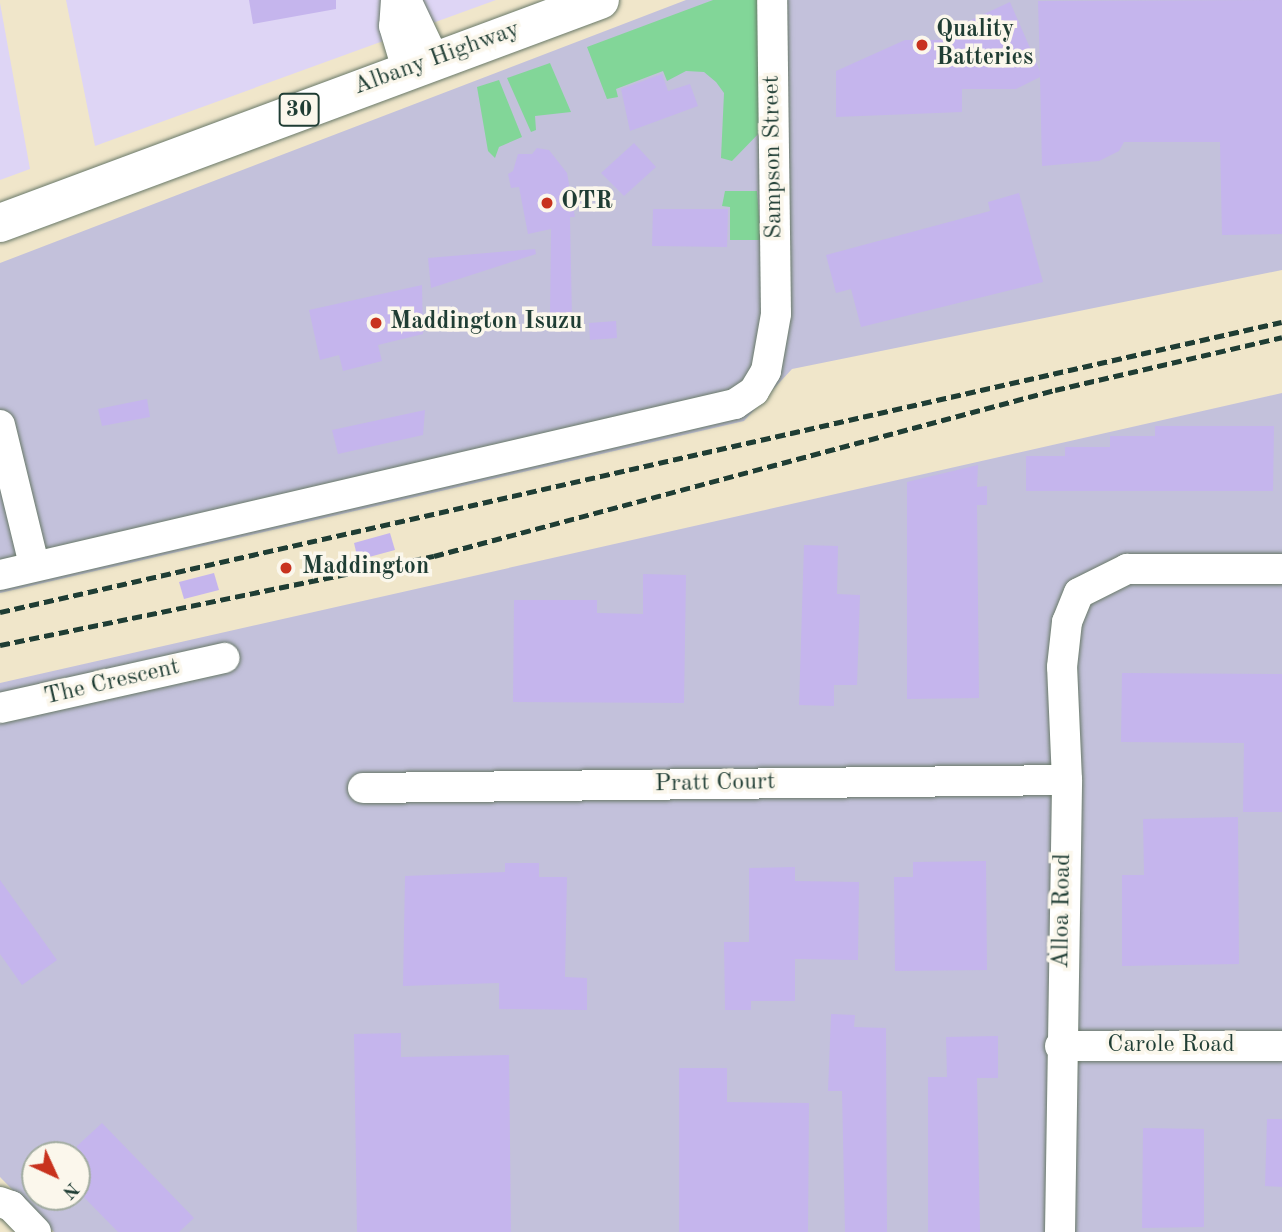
<!DOCTYPE html>
<html>
<head>
<meta charset="utf-8">
<style>
  body { margin:0 }
  #map { position:relative; width:1282px; height:1232px; overflow:hidden; background:#f0e6ca; font-family:"Old Standard TT",serif }
  div>[style] { position:absolute }
  [style*='--x'] { left:calc(var(--x)*1px); top:calc(var(--y)*1px); width:calc(var(--w)*1px); rotate:calc(var(--a)*1deg) }
  .built>* { inset:0; background:#ded5f5 }
  .industrial>* { inset:0; background:#c3c1db }
  .green>* { inset:0; background:#82d698 }
  .building>* { inset:0; background:#c5b5ed }
  .roads { filter:drop-shadow(0 0 2px #687868) drop-shadow(0 0 2px #687868) }
  .minor>* { height:30px; margin:-15px; padding:0 15px; transform-origin:15px; border-radius:15px; background:#fff }
  .highway>* { height:38px; margin:-19px; padding:0 19px; transform-origin:19px; border-radius:19px; background:#fff }
  .rail>* { height:5px; margin-top:-2.5px; transform-origin:0; background:repeating-linear-gradient(90deg,#1f3d34 0 10px,transparent 0 15px) }
  .dots>* { width:19px; height:19px; translate:-50% -50%; box-sizing:border-box; border:4px solid #fbf7ec; border-radius:50% }
  span { translate:-50% -50%; white-space:nowrap; text-align:center; line-height:1.15; -webkit-text-stroke:7px #fbf7ec; paint-order:stroke }
  .shield-label span { padding:2px 5px; background:#fbf7ec; border:2px solid; border-radius:5px; -webkit-text-stroke-width:0 }
  .shield-label { font-size:23px; color:#1f3d34; font-weight:700 }
  .poi-label { font-size:24px; color:#1f3d34; font-weight:700 }
  .left { translate:0 -50%; text-align:left }
  .street-label { font-size:24px; color:#1f3d34 }
  .north { position:absolute; left:21px; top:1141px; width:70px; height:70px; box-sizing:border-box; background:#fbf7ec; border:2px solid #a3ada2; border-radius:50%; rotate:135deg; font-size:19px; font-weight:700; line-height:28px; text-align:center; color:#1f3d34 }
  .north::after { content:''; display:block; margin:auto; width:24px; height:32px; background:#c8321e; clip-path:polygon(50% 0,100% 100%,50% 72%,0 100%) }
</style>
</head>
<body>
<div id="map">
  <div class="built">
    <div style="clip-path:polygon(66px 0,496px 0,95px 146px)"></div>
    <div style="clip-path:polygon(0 3px,30px 169px,0 180px)"></div>
  </div>
  <div class="industrial">
    <div style="clip-path:polygon(686px 0,1282px 0,1282px 270px,792px 369px,744px 421px,0 593px,0 263px)"></div>
    <div style="clip-path:polygon(evenodd,1282px 393px,1282px 1232px,54px 1232px,0 1177px,0 683px,1282px 393px,35px 1155px,77px 1155px,77px 1197px,35px 1197px,35px 1155px)"></div>
  </div>
  <div class="green">
    <div style="clip-path:polygon(713px 0,758px 0,762px 130px,732px 161px,721px 158px,724px 93px,716px 82px,704px 72px,686px 71px,667px 81px,663px 71px,616px 89px,618px 97px,607px 99px,587px 47px)"></div>
    <div style="clip-path:polygon(550px 63px,571px 112px,535px 116px,536px 130px,531px 132px,507px 78px)"></div>
    <div style="clip-path:polygon(499px 80px,522px 137px,499px 147px,495px 158px,488px 151px,477px 87px)"></div>
    <div style="clip-path:polygon(725px 191px,757px 191px,761px 240px,730px 240px,730px 207px,722px 206px)"></div>
  </div>
  <div class="building">
    <div style="clip-path:polygon(249px 0,336px 0,336px 9px,253px 24px)"></div>
    <div style="clip-path:polygon(1282px 0,1282px 234px,1222px 235px,1220px 142px,1124px 142px,1119px 151px,1099px 161px,1042px 166px,1040px 77px,1016px 89px,962px 89px,962px 112px,836px 117px,836px 71px,905px 40px,941px 40px,958px 32px,958px 26px,1010px 2px,1040px 71px,1038px 1px)"></div>
    <div style="clip-path:polygon(662px 74px,668px 91px,690px 84px,698px 106px,630px 131px,621px 89px)"></div>
    <div style="clip-path:polygon(634px 143px,656px 167px,624px 196px,601px 173px)"></div>
    <div style="clip-path:polygon(537px 148px,549px 150px,567px 173px,575px 217px,570px 217px,572px 318px,550px 317px,551px 229px,528px 234px,519px 187px,511px 188px,508px 174px,513px 171px,518px 154px,532px 154px)"></div>
    <div style="clip-path:polygon(1019px 193px,1043px 282px,861px 327px,851px 289px,836px 293px,826px 255px,990px 211px,988px 202px)"></div>
    <div style="clip-path:polygon(653px 209px,728px 209px,727px 247px,652px 246px)"></div>
    <div style="clip-path:polygon(535px 249px,536px 254px,431px 288px,428px 258px)"></div>
    <div style="clip-path:polygon(422px 285px,423px 334px,378px 345px,382px 361px,343px 371px,339px 355px,320px 360px,309px 310px)"></div>
    <div style="clip-path:polygon(616px 321px,617px 338px,590px 340px,589px 323px)"></div>
    <div style="clip-path:polygon(147px 399px,150px 417px,102px 426px,98px 409px)"></div>
    <div style="clip-path:polygon(425px 410px,423px 435px,338px 454px,332px 430px)"></div>
    <div style="clip-path:polygon(1155px 426px,1274px 426px,1273px 491px,1026px 491px,1026px 456px,1065px 456px,1065px 447px,1110px 447px,1110px 436px,1155px 436px)"></div>
    <div style="clip-path:polygon(978px 465px,977px 487px,987px 486px,987px 505px,977px 505px,979px 698px,907px 699px,907px 482px)"></div>
    <div style="clip-path:polygon(390px 533px,395px 550px,358px 560px,354px 543px)"></div>
    <div style="clip-path:polygon(804px 545px,838px 546px,837px 594px,860px 595px,857px 685px,834px 685px,834px 706px,799px 705px)"></div>
    <div style="clip-path:polygon(214px 573px,219px 590px,184px 599px,179px 582px)"></div>
    <div style="clip-path:polygon(643px 574px,686px 575px,684px 703px,513px 702px,514px 600px,597px 600px,597px 613px,643px 614px)"></div>
    <div style="clip-path:polygon(1122px 673px,1282px 674px,1282px 812px,1243px 812px,1244px 743px,1121px 742px)"></div>
    <div style="clip-path:polygon(1238px 817px,1239px 964px,1122px 966px,1122px 875px,1144px 875px,1143px 819px)"></div>
    <div style="clip-path:polygon(986px 861px,987px 970px,895px 971px,894px 877px,913px 877px,913px 862px)"></div>
    <div style="clip-path:polygon(505px 863px,539px 863px,539px 877px,567px 877px,565px 977px,587px 978px,587px 1010px,499px 1009px,499px 983px,403px 986px,405px 876px,505px 872px)"></div>
    <div style="clip-path:polygon(795px 867px,795px 881px,859px 882px,858px 960px,795px 959px,795px 1001px,751px 1001px,751px 1010px,725px 1010px,724px 942px,749px 942px,749px 868px)"></div>
    <div style="clip-path:polygon(0 880px,57px 960px,22px 985px,0 954px)"></div>
    <div style="clip-path:polygon(831px 1014px,855px 1015px,854px 1027px,886px 1028px,887px 1232px,845px 1232px,842px 1091px,828px 1091px)"></div>
    <div style="clip-path:polygon(401px 1033px,401px 1057px,509px 1055px,511px 1232px,357px 1232px,354px 1034px)"></div>
    <div style="clip-path:polygon(998px 1036px,998px 1078px,977px 1078px,980px 1232px,928px 1232px,928px 1077px,947px 1077px,946px 1037px)"></div>
    <div style="clip-path:polygon(679px 1068px,727px 1068px,727px 1102px,809px 1103px,808px 1232px,679px 1232px)"></div>
    <div style="clip-path:polygon(1267px 1119px,1282px 1119px,1282px 1187px,1265px 1186px)"></div>
    <div style="clip-path:polygon(102px 1123px,194px 1218px,179px 1232px,118px 1232px,77px 1190px,77px 1146px)"></div>
    <div style="clip-path:polygon(1143px 1128px,1204px 1129px,1204px 1227px,1142px 1228px)"></div>
  </div>
  <div class="roads">
    <div class="minor">
      <div style="--x:396;--y:0;--w:26;--a:94"></div>
      <div style="--x:394;--y:26;--w:45;--a:73.2"></div>
      <div style="--x:406;--y:0;--w:65;--a:64.6"></div>
      <div style="--x:0;--y:425;--w:144;--a:76.3"></div>
      <div style="--x:0;--y:575;--w:755;--a:-13.1"></div>
      <div style="--x:735;--y:404;--w:23;--a:-34"></div>
      <div style="--x:754;--y:391;--w:23;--a:-59"></div>
      <div style="--x:766;--y:371;--w:58;--a:-80"></div>
      <div style="--x:776;--y:314;--w:314;--a:-90.7"></div>
      <div style="--x:0;--y:708;--w:230;--a:-12.6"></div>
      <div style="--x:363;--y:788;--w:704;--a:-0.65"></div>
      <div style="--x:1060;--y:1046;--w:222;--a:0"></div>
      <div style="--x:0;--y:1202;--w:12;--a:20"></div>
      <div style="--x:11;--y:1206;--w:36;--a:46"></div>
      <div style="--x:1060;--y:1232;--w:452;--a:-89.1"></div>
      <div style="--x:1067;--y:780;--w:113;--a:-92.5"></div>
      <div style="--x:1062;--y:667;--w:45;--a:-83.7"></div>
      <div style="--x:1067;--y:622;--w:31;--a:-68"></div>
      <div style="--x:1079;--y:593;--w:54;--a:-26.6"></div>
      <div style="--x:1127;--y:569;--w:155;--a:0"></div>
    </div>
    <div class="highway">
      <div style="--x:0;--y:223;--w:640;--a:-20.39"></div>
    </div>
  </div>
  <div class="rail">
    <div style="--x:0;--y:612;--w:1314;--a:-12.75"></div>
    <div style="--x:0;--y:645;--w:443;--a:-11.6"></div>
    <div style="--x:434;--y:556;--w:643;--a:-14.97"></div>
    <div style="--x:1055;--y:390;--w:233;--a:-13.1"></div>
  </div>
  <div class="dots">
    <div style="left:922px;top:45px;background:#c8321e"></div>
    <div style="left:547px;top:203px;background:#c8321e"></div>
    <div style="left:376px;top:323px;background:#c8321e"></div>
    <div style="left:286px;top:568px;background:#c8321e"></div>
  </div>
  <div class="shield-label">
    <span style="left:299px;top:110px">30</span>
  </div>
  <div class="poi-label">
    <span class="left" style="left:936px;top:45px">Quality<br>Batteries</span>
    <span class="left" style="left:561px;top:203px">OTR</span>
    <span class="left" style="left:390px;top:323px">Maddington Isuzu</span>
    <span class="left" style="left:302px;top:568px">Maddington</span>
  </div>
  <div class="street-label">
    <span style="left:437px;top:59px;rotate:-20deg">Albany Highway</span>
    <span style="left:774px;top:157px;rotate:-91deg">Sampson Street</span>
    <span style="left:112px;top:683px;rotate:-13deg">The Crescent</span>
    <span style="left:715px;top:784px;rotate:-1deg">Pratt Court</span>
    <span style="left:1063px;top:911px;rotate:-89deg">Alloa Road</span>
    <span style="left:1171px;top:1046px">Carole Road</span>
  </div>
  <div class="north">N</div>
</div>
</body>
</html>
